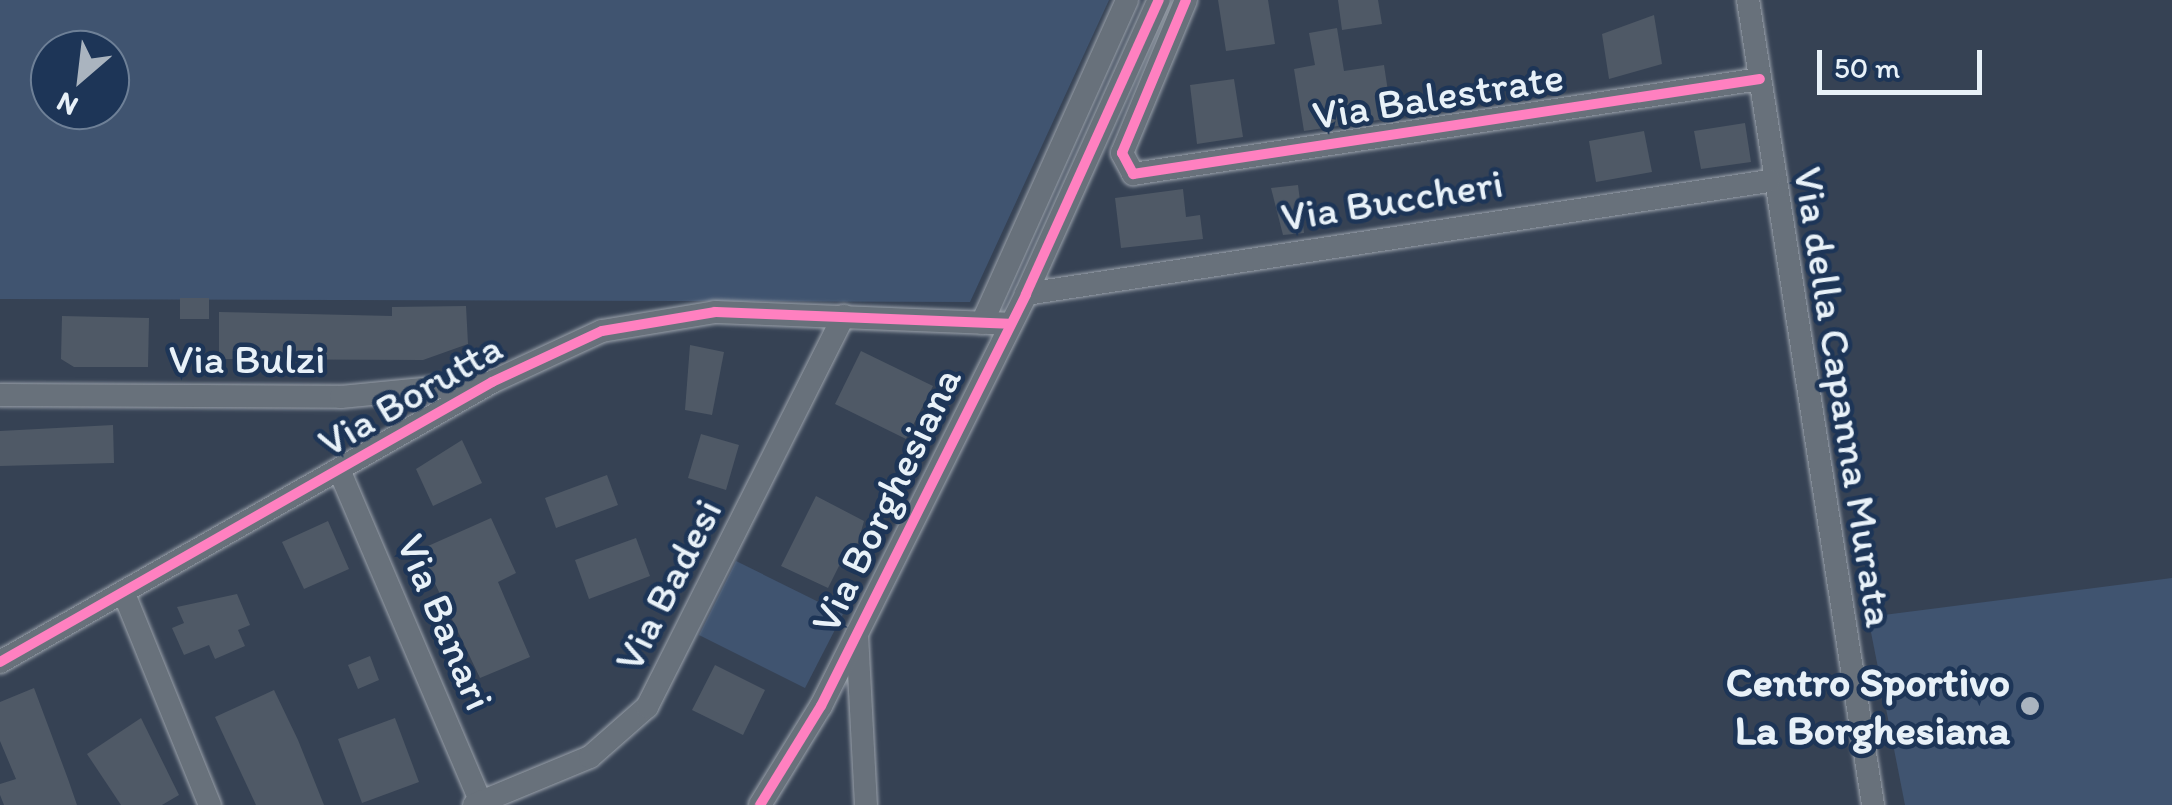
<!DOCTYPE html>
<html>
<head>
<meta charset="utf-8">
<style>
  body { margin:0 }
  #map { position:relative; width:2172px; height:805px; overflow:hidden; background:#364254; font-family:Itim,sans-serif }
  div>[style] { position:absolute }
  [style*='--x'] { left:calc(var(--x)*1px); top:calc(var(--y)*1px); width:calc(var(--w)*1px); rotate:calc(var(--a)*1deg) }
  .green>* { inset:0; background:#405470 }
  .building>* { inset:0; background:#4f5966 }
  .roads { filter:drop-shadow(0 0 2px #9ba2ab) drop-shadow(0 0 2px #9ba2ab) }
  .minor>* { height:22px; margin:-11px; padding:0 11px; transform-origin:11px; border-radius:11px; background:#68717b }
  .cycleway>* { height:10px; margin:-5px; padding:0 5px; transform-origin:5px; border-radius:5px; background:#ff80c0 }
  .dots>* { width:28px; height:28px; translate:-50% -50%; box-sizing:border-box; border:5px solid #1d3557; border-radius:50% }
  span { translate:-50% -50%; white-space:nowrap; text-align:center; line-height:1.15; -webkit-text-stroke:9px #1d3557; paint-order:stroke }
  .street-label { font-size:42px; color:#e8f1f8 }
  .poi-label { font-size:42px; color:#e8f1f8; font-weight:700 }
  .right { translate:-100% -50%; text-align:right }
  .north { position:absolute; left:30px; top:30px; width:100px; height:100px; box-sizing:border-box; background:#1d3557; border:2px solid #6e8097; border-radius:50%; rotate:208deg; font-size:28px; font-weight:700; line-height:40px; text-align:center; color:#e8f1f8 }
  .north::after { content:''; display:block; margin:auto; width:35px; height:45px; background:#aab4bf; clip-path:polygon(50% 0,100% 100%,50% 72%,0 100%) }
  .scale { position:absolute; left:1817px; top:50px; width:165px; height:45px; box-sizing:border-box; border:5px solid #e8f1f8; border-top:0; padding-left:12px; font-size:30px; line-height:35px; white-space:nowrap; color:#e8f1f8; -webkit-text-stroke:8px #1d3557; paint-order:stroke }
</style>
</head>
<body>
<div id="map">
  <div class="green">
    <div style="clip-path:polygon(evenodd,0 0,1109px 0,970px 302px,0 299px,0 0,50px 50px,110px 50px,110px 110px,50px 110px,50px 50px)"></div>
    <div style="clip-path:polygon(736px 561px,843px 614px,805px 688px,699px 635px)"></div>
    <div style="clip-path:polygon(2172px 578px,2172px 805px,1905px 805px,1868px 617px)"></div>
  </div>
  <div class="building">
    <div style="clip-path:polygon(1218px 0,1268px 0,1275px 44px,1226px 51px)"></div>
    <div style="clip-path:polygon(1338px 0,1378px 0,1382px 24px,1342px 30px)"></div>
    <div style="clip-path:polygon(1654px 15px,1662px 64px,1609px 79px,1602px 34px)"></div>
    <div style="clip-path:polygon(1337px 28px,1344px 71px,1384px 65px,1392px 118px,1304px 131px,1294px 69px,1315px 65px,1309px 33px)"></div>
    <div style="clip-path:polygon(1234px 79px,1243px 137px,1197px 144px,1190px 85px)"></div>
    <div style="clip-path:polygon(1745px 123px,1751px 162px,1701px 169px,1694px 131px)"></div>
    <div style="clip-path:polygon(1644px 131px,1652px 172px,1596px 182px,1589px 141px)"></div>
    <div style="clip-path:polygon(1298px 185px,1304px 233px,1283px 235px,1271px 188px)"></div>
    <div style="clip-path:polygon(1183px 189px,1186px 217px,1200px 215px,1203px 239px,1121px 248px,1115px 198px)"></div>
    <div style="clip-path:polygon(180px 298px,209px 298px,209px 319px,180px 319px)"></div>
    <div style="clip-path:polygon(466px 306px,468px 344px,423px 360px,219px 359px,219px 312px,392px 316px,392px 307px)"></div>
    <div style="clip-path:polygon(62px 316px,149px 318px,148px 367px,74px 367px,61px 359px)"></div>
    <div style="clip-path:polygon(690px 345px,724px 352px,712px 415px,685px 410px)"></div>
    <div style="clip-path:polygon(861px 351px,933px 386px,906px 439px,835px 404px)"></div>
    <div style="clip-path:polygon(113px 425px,114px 463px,0 466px,0 431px)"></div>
    <div style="clip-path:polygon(701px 434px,739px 445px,726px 490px,688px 478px)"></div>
    <div style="clip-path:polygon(462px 440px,482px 483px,433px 506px,416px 469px)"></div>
    <div style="clip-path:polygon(607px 475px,618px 505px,556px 528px,545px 498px)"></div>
    <div style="clip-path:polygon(816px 496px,864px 521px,850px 571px,839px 566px,828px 588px,781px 566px)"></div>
    <div style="clip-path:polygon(491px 518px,516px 573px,498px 582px,530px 657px,480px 678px,419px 550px)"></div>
    <div style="clip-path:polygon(328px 521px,349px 569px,304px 589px,282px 542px)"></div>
    <div style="clip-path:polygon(636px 538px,650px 576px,589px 599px,575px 560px)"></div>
    <div style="clip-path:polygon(237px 594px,250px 625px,238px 630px,245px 646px,215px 659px,209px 645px,184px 655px,172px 628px,184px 623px,177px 607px)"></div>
    <div style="clip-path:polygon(370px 656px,379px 680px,358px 689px,348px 665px)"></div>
    <div style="clip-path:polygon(715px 665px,765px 690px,743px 735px,692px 710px)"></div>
    <div style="clip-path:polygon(34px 688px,68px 779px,77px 805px,4px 805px,0 795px,0 784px,16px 779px,0 741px,0 702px)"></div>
    <div style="clip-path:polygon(274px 690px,298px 740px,324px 805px,256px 805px,215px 717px)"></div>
    <div style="clip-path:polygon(141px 718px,179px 795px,162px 805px,121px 805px,87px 754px)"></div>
    <div style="clip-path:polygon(395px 718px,419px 782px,362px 803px,338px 739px)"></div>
  </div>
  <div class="roads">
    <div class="minor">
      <div style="--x:1186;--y:0;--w:166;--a:112.7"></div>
      <div style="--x:1122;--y:153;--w:24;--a:62"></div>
      <div style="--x:1133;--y:174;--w:634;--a:-8.62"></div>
      <div style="--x:1748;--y:0;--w:815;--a:81.17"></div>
      <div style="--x:1026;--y:294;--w:752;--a:-8.65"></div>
      <div style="--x:982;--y:323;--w:354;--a:-65.8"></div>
      <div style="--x:0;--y:395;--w:341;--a:0.3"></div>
      <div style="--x:341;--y:397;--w:144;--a:-5.6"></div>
      <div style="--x:340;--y:472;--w:359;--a:66.9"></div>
      <div style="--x:125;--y:596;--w:226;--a:67.9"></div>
      <div style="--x:857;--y:634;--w:171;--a:87"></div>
      <div style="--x:0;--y:662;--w:566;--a:-29.64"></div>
      <div style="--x:492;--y:382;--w:121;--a:-24.9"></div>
      <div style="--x:602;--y:331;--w:115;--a:-9.5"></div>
      <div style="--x:715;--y:312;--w:295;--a:2.3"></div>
      <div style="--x:474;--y:805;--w:126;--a:-22.5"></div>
      <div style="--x:590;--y:757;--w:76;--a:-41.3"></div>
      <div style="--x:647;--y:707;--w:438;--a:-63.3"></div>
      <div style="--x:760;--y:805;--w:116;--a:-58.4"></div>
      <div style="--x:821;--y:706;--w:460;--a:-63.5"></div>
      <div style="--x:1026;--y:294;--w:323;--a:-65.7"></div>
    </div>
  </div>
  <div class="cycleway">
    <div style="--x:1186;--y:0;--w:166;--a:112.7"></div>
    <div style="--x:1122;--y:153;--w:24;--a:62"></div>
    <div style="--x:1133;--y:174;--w:634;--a:-8.62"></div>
    <div style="--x:0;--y:662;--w:566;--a:-29.64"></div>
    <div style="--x:492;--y:382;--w:121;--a:-24.9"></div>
    <div style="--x:602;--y:331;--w:115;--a:-9.5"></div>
    <div style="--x:715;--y:312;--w:295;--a:2.3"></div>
    <div style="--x:760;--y:805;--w:116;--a:-58.4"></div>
    <div style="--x:821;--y:706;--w:460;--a:-63.5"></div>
    <div style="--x:1026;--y:294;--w:323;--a:-65.7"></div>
  </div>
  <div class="dots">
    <div style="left:2030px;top:706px;background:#aab4bf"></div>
  </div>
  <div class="street-label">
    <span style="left:1438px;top:96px;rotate:-9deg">Via Balestrate</span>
    <span style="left:1392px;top:200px;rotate:-9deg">Via Buccheri</span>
    <span style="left:247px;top:359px">Via Bulzi</span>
    <span style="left:410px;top:395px;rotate:-30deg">Via Borutta</span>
    <span style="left:1844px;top:397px;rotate:81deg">Via della Capanna Murata</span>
    <span style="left:886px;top:500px;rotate:-64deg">Via Borghesiana</span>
    <span style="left:668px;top:585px;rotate:-63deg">Via Badesi</span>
    <span style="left:445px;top:622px;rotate:67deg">Via Banari</span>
  </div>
  <div class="poi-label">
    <span class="right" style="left:2010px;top:706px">Centro Sportivo<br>La Borghesiana</span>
  </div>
  <div class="north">N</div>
  <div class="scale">50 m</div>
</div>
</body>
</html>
